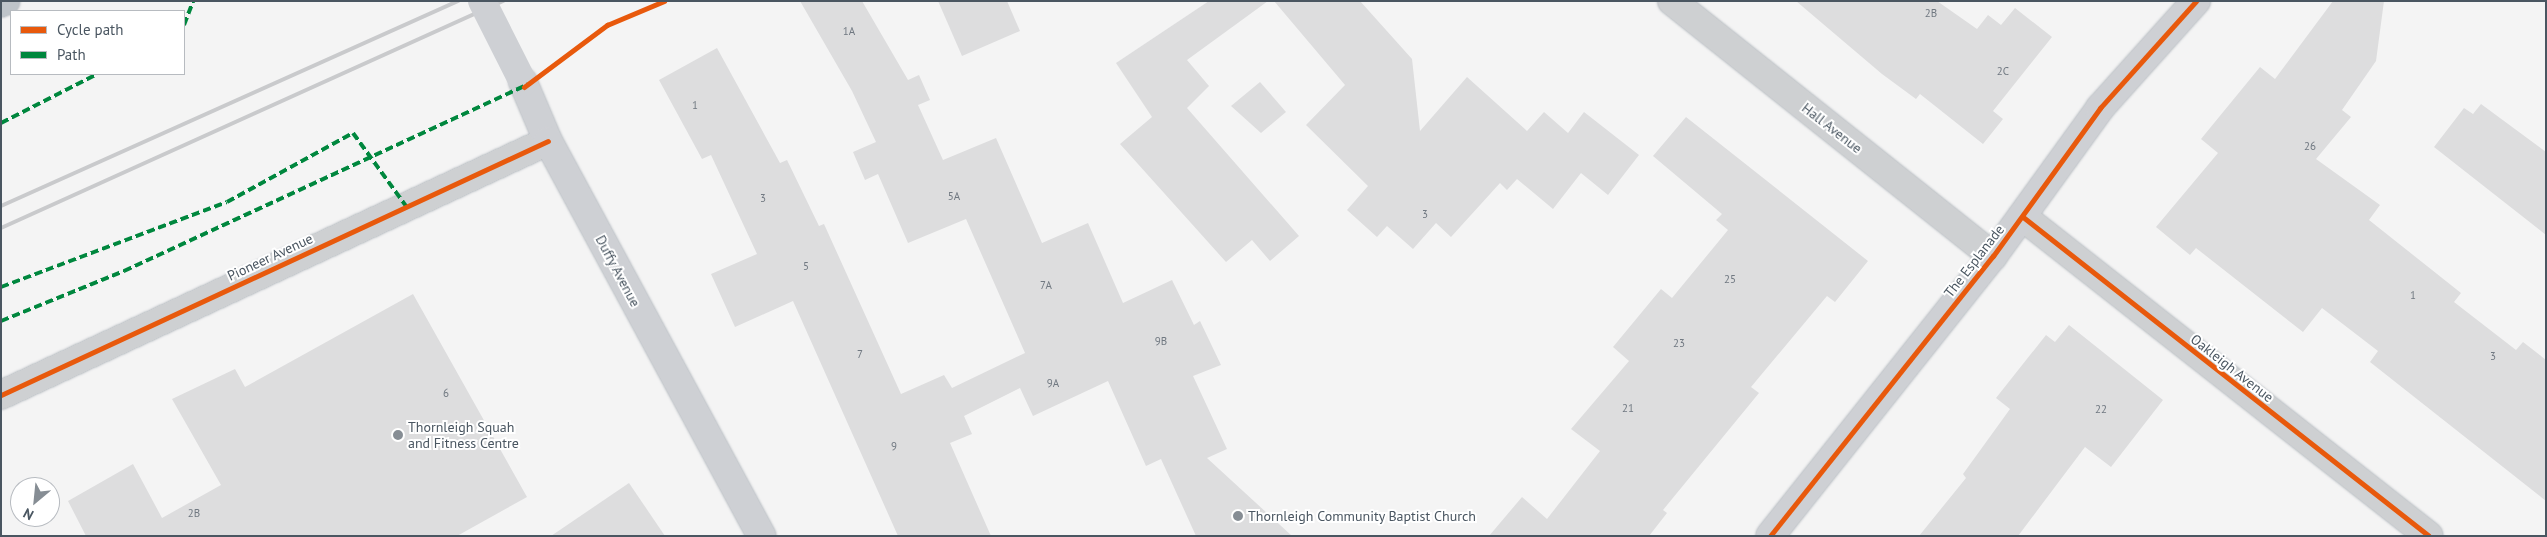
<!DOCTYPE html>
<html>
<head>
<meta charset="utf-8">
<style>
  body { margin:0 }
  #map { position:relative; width:2547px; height:537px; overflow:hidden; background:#f4f4f4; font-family:"PT Sans",sans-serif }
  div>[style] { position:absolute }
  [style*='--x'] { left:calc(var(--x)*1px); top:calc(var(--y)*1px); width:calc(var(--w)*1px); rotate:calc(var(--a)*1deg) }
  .building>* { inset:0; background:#ddddde }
  .roads { filter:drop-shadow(0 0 1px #b9bec3) drop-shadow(0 0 1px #b9bec3) }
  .street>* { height:28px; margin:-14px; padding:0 14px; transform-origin:14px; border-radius:14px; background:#ced0d2 }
  .secondary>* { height:28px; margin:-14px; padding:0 14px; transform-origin:14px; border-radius:14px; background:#ced0d4 }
  .highway>* { height:28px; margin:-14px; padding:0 14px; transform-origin:14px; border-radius:14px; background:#bec4c9 }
  .rail>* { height:4px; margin:-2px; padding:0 2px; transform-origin:2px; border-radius:2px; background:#c9cacc }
  .secondary-bridge>* { height:28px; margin:-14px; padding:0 14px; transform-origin:14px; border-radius:14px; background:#ced0d4 }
  .quiet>* { height:4px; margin-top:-2px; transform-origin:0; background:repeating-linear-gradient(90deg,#00873e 0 8px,transparent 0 12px) }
  .cycleway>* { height:5px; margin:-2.5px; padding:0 2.5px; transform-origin:2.5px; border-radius:2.5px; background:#e8590c }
  .dots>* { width:14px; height:14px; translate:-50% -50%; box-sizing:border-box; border:2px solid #fff; border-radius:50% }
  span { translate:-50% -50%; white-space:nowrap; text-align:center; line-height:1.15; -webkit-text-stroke:4px #fff; paint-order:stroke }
  .number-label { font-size:11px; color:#707881 }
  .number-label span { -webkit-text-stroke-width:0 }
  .street-label { font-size:14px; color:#4a5661 }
  .poi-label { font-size:14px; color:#4a5661 }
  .left { translate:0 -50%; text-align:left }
  .frame { position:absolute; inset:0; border:2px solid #4a5661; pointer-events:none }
  .legend { position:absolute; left:10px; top:10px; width:175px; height:65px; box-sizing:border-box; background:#fff; border:1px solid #b7bbc0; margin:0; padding:6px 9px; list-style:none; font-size:15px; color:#4a5661 }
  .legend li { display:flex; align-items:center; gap:10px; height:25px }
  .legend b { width:25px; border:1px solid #b7bbc0 }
  .north { position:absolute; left:10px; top:477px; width:50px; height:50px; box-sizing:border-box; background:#fff; border:1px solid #b7bbc0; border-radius:50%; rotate:208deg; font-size:14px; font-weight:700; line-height:20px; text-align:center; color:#4a5661 }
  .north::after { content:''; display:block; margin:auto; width:18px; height:22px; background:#868d94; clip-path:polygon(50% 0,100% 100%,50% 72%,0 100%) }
</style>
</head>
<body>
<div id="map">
  <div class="building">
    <div style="clip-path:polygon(800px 1px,862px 1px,908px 80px,919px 75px,930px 100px,918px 105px,943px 160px,996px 138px,1042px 243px,1088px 223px,1123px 303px,1172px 280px,1194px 325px,1200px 321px,1221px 365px,1193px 376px,1227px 449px,1207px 458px,1292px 536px,1196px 536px,1161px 459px,1146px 466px,1108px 381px,1033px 416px,1020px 388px,964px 416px,972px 434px,950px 443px,991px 536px,898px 536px,793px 301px,735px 327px,711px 274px,757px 254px,711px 155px,702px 159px,659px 80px,717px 48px,780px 163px,787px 160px,819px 226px,824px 224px,901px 394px,944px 375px,952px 388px,1025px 353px,966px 219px,908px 243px,878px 174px,865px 180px,853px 152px,876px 142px,852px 91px)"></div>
    <div style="clip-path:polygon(938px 1px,1007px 1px,1020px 31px,962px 56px)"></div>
    <div style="clip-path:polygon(1209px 1px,1268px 1px,1187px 60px,1209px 86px,1187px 108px,1299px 236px,1270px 261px,1252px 240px,1226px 262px,1120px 144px,1152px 117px,1116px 63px)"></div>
    <div style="clip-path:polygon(1274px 1px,1360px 1px,1412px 59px,1420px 131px,1467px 77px,1527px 131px,1544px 112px,1568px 133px,1584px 112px,1639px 155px,1608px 195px,1581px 173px,1553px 209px,1517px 179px,1507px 190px,1500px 183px,1451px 237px,1436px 223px,1413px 249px,1387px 226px,1377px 237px,1347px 210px,1368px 186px,1306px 125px,1345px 85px)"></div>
    <div style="clip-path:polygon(1796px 1px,1937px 1px,1977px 29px,1988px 15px,2001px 25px,2015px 8px,2052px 37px,1993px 111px,2003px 119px,1983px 144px,1920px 94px,1916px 99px,1882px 74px)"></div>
    <div style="clip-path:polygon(2333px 1px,2384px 1px,2376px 61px,2342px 110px,2351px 117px,2316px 159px,2380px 205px,2369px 220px,2461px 293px,2454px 302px,2516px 350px,2523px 342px,2546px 360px,2546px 501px,2370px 362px,2378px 351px,2322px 308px,2303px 332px,2196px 248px,2190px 255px,2156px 227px,2218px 153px,2201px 139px,2260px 67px,2275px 79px)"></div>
    <div style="clip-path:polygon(1260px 82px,1286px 112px,1261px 133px,1231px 106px)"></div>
    <div style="clip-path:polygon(2481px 104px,2546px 152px,2546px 235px,2434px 147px,2464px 108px,2473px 114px)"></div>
    <div style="clip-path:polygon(1686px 117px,1868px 261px,1835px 302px,1827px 296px,1751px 387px,1759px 393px,1663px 510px,1667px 513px,1649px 536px,1489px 536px,1522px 497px,1547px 519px,1600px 451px,1571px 429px,1629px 361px,1613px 347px,1661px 289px,1672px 298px,1728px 230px,1716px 220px,1722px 214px,1653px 156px)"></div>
    <div style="clip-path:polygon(413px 294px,527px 497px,457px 536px,86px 536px,68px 501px,133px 464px,162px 518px,221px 485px,172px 399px,235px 369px,245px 387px)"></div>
    <div style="clip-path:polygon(2069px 325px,2163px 400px,2111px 467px,2085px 447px,2018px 536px,1919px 536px,1966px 478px,1963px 474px,2010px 409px,1996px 398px,2046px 335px,2055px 342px)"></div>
    <div style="clip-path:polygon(629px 483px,665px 536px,551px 536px)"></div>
  </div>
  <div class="roads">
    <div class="street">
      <div style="--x:1672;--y:1;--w:410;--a:38.5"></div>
      <div style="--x:2023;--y:217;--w:516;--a:38.16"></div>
      <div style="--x:1;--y:395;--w:603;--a:-24.91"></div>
    </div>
    <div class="secondary">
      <div style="--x:523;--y:82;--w:64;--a:67"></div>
      <div style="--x:548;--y:141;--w:449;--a:61.6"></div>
      <div style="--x:1770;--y:536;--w:358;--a:-51.5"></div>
      <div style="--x:1993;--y:256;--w:183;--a:-54.1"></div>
      <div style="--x:2100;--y:108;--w:144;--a:-48.1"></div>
    </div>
    <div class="highway">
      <div style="--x:1;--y:3;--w:5;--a:-22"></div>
    </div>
  </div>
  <div class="rail">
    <div style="--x:1;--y:206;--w:501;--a:-24.16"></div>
    <div style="--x:1;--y:228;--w:551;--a:-24.33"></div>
  </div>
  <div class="secondary-bridge">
    <div style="--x:482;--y:1;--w:91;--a:63.2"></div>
  </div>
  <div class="quiet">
    <div style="--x:184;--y:25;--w:26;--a:-69"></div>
    <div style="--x:1;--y:123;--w:108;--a:-27"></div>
    <div style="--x:1;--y:287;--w:241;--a:-20.6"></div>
    <div style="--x:227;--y:202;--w:144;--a:-28.7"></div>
    <div style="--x:353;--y:133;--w:90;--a:54"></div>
    <div style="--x:1;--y:321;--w:133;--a:-22.1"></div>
    <div style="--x:124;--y:271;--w:445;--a:-24.8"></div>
  </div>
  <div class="cycleway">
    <div style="--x:524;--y:87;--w:104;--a:-36.8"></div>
    <div style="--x:607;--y:25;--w:62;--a:-22.8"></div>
    <div style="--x:2023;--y:217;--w:516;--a:38.16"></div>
    <div style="--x:1;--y:395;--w:603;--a:-24.91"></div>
    <div style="--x:1770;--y:536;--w:358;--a:-51.5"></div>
    <div style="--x:1993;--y:256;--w:183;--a:-54.1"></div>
    <div style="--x:2100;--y:108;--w:144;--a:-48.1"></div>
  </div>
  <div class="dots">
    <div style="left:398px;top:435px;background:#868d94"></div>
    <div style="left:1238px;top:516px;background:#868d94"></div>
  </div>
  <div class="number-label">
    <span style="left:1931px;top:13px">2B</span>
    <span style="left:849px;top:31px">1A</span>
    <span style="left:2003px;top:71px">2C</span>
    <span style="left:695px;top:105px">1</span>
    <span style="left:2310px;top:146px">26</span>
    <span style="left:954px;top:196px">5A</span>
    <span style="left:763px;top:198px">3</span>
    <span style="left:1425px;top:214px">3</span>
    <span style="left:806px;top:266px">5</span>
    <span style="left:1730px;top:279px">25</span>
    <span style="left:1046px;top:285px">7A</span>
    <span style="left:2413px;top:295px">1</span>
    <span style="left:1161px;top:341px">9B</span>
    <span style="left:1679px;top:343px">23</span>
    <span style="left:860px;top:354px">7</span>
    <span style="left:2493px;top:356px">3</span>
    <span style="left:1053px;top:383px">9A</span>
    <span style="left:446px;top:393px">6</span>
    <span style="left:1628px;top:408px">21</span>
    <span style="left:2101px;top:409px">22</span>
    <span style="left:894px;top:446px">9</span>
    <span style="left:194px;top:513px">2B</span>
  </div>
  <div class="street-label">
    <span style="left:1832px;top:128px;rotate:38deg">Hall Avenue</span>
    <span style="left:270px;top:257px;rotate:-25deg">Pioneer Avenue</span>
    <span style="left:1974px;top:261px;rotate:-52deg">The Esplanade</span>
    <span style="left:618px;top:271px;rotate:62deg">Duffy Avenue</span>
    <span style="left:2232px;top:368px;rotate:38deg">Oakleigh Avenue</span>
  </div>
  <div class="poi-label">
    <span class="left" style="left:408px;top:435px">Thornleigh Squah<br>and Fitness Centre</span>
    <span class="left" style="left:1248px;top:516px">Thornleigh Community Baptist Church</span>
  </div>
  <div class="frame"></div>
  <ul class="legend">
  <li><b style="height:6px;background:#e8590c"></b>Cycle path</li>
  <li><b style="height:6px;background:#00873e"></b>Path</li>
  </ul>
  <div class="north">N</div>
</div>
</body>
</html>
